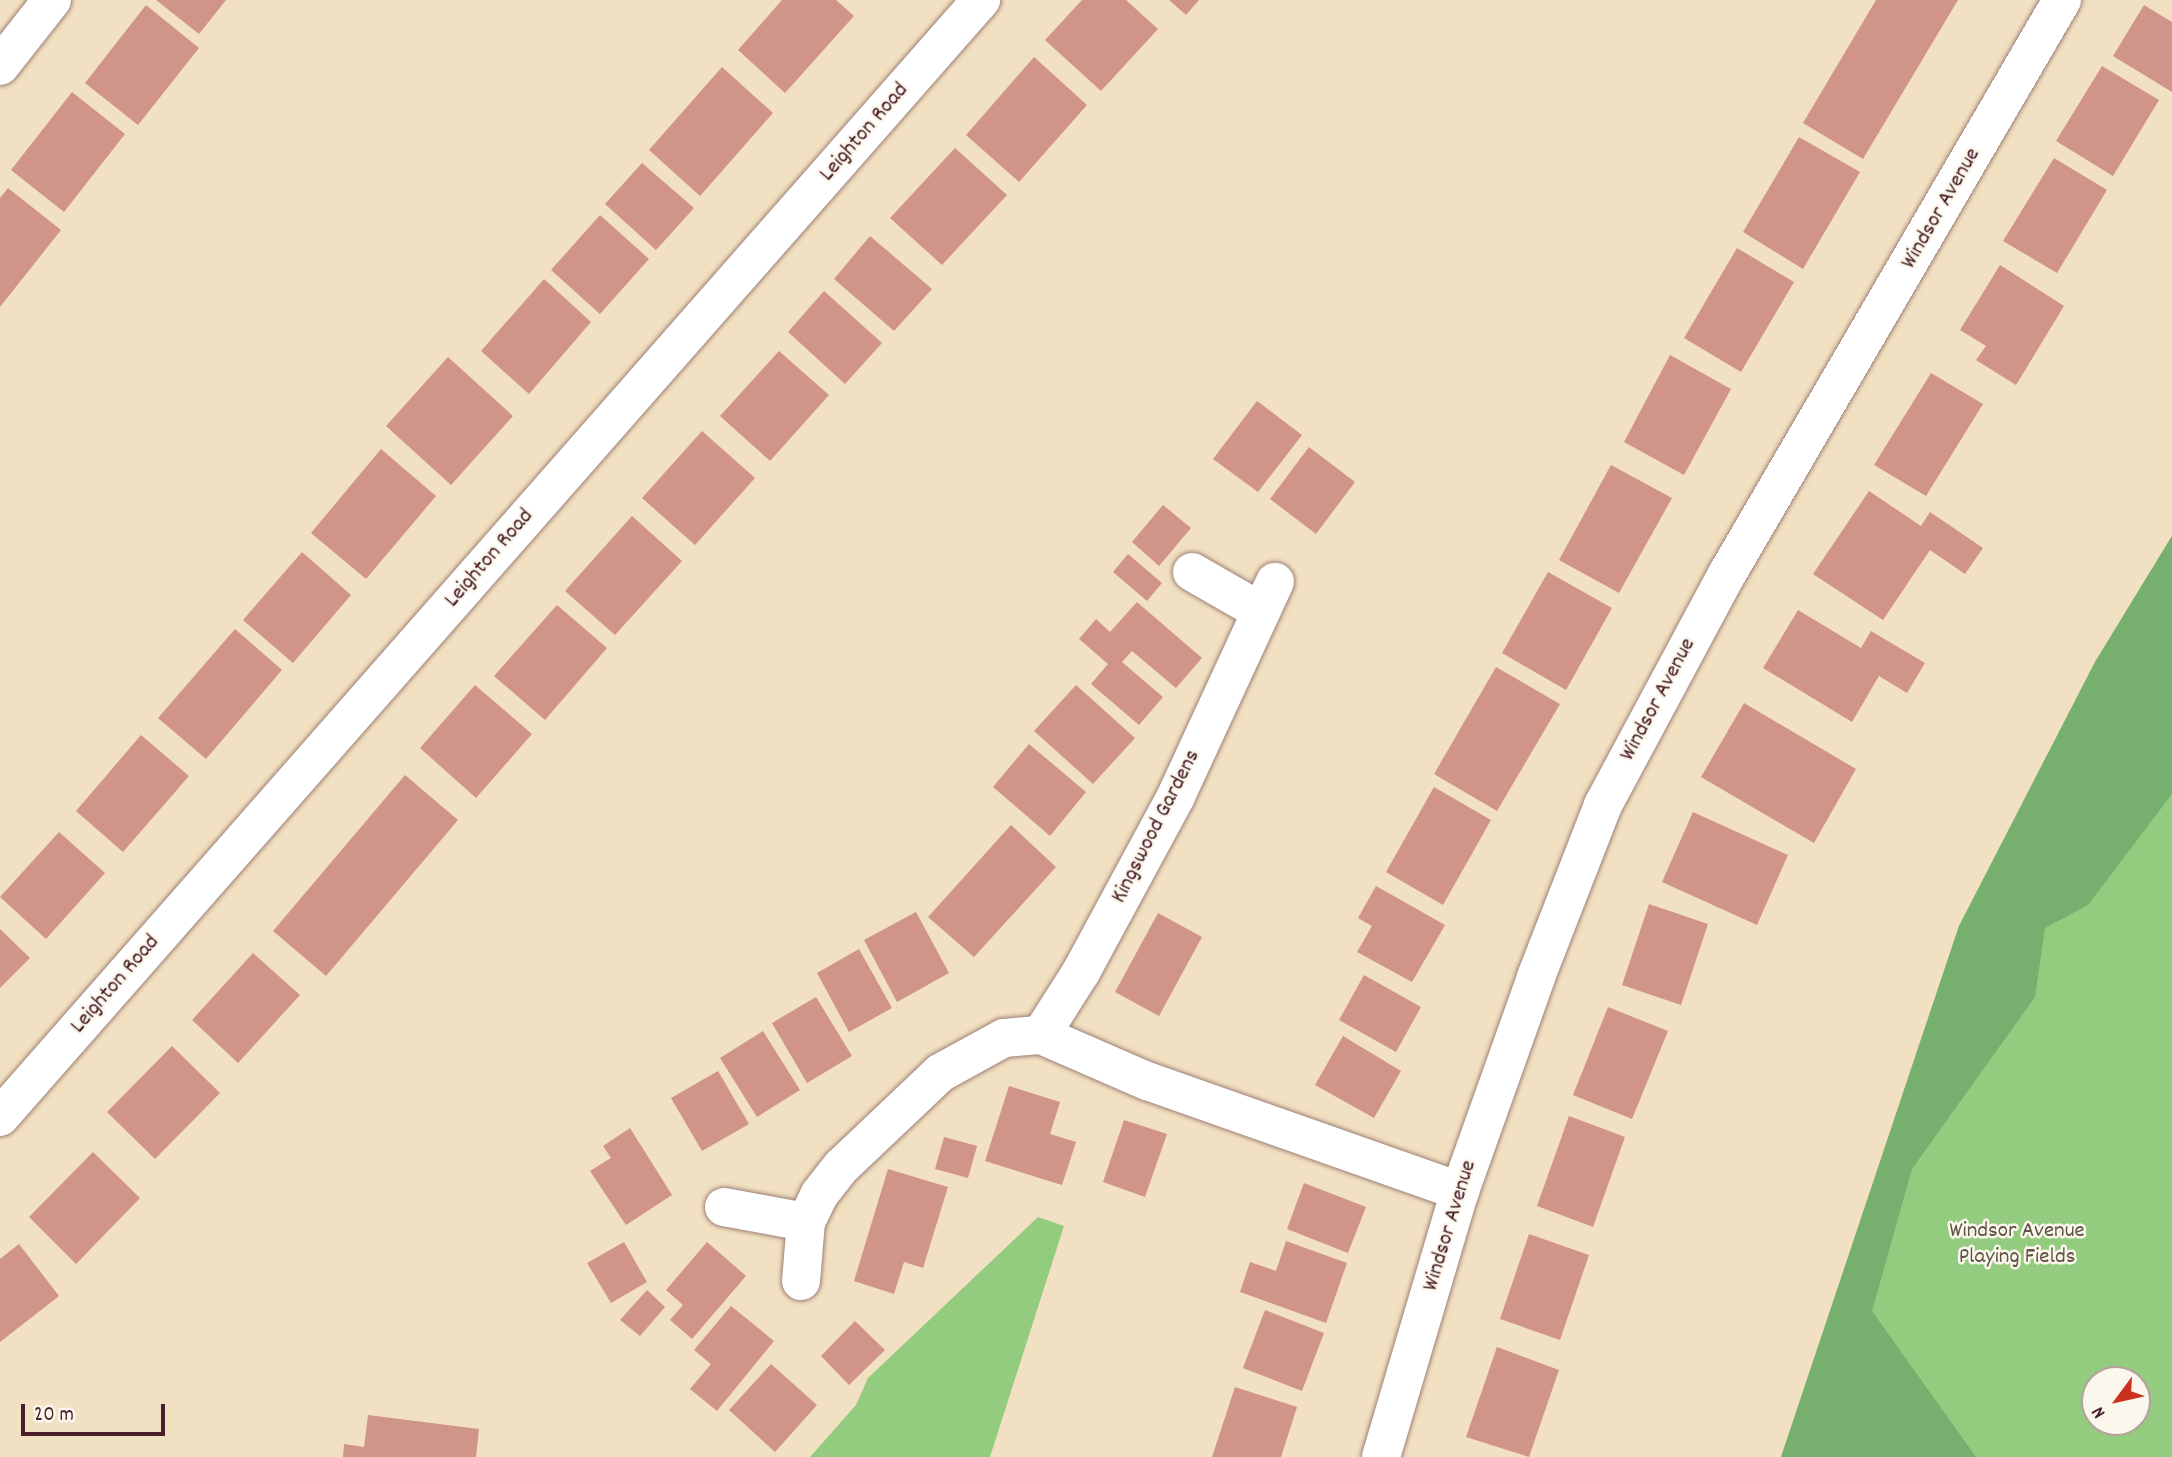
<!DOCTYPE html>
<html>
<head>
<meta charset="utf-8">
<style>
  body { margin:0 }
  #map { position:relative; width:2172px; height:1457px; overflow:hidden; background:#f2e0c2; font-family:Dekko,sans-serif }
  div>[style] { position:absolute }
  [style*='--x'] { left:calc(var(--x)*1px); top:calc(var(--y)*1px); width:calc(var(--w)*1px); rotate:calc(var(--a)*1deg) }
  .green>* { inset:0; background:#94cc7f }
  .forest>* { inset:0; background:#77b06e }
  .building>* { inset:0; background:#d19488 }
  .roads { filter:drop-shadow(0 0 2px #9e8076) drop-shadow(0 0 2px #9e8076) }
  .minor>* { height:38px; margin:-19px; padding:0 19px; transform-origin:19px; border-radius:19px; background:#fff }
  span { translate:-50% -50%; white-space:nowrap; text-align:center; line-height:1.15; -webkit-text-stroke:5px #fbf7ec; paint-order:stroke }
  .street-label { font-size:23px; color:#4a1f2b }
  .park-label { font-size:23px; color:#605344 }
  .north { position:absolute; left:2081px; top:1366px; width:70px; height:70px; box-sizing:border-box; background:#fbf7ec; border:2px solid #b4a19f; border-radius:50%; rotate:237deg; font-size:19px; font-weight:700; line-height:28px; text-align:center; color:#4a1f2b }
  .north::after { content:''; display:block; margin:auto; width:24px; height:32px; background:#c8321e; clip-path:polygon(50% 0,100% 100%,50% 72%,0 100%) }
  .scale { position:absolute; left:21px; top:1404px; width:144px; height:32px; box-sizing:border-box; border:4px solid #4a1f2b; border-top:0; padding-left:9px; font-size:21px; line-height:24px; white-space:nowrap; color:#4a1f2b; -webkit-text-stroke:5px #fbf7ec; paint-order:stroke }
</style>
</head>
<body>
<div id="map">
  <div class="green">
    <div style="clip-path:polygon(evenodd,2172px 536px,2172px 1457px,1781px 1457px,1959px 926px,2095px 662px,2172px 536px,2095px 1380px,2137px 1380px,2137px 1422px,2095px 1422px,2095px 1380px)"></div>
    <div style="clip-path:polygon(1038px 1217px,1064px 1226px,990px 1457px,810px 1457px,856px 1405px,868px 1378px)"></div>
  </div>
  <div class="forest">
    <div style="clip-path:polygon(2172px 536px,2172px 794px,2088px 905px,2045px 928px,2035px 997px,1912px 1169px,1872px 1311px,1976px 1457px,1781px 1457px,1959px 926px,2095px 662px)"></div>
  </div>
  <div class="building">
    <div style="clip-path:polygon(156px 0,226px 0,199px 34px)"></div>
    <div style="clip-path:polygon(782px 0,836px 0,854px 16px,785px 93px,738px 50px)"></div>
    <div style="clip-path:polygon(1082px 0,1126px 0,1158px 29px,1101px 91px,1045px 40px)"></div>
    <div style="clip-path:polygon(1169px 0,1199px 0,1186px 15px)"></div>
    <div style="clip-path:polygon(1876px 0,1958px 0,1863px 159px,1803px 123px)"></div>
    <div style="clip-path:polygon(146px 5px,199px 48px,138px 125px,85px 83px)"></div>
    <div style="clip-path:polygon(2144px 5px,2172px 22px,2172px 92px,2113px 56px)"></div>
    <div style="clip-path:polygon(1034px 57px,1087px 105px,1019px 182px,966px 135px)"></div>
    <div style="clip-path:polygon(2102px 66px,2159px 100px,2113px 176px,2056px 141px)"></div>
    <div style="clip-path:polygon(722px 67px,773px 113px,700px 196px,649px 150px)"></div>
    <div style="clip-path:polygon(72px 92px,125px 134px,64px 212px,11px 170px)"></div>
    <div style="clip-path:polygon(1799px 137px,1860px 172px,1803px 269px,1743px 232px)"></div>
    <div style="clip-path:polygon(955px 148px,1007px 195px,942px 265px,890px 218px)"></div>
    <div style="clip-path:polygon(2054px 158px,2107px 190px,2057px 273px,2003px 241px)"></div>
    <div style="clip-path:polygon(642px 163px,694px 208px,656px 250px,605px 204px)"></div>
    <div style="clip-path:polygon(8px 188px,61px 230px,0 307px,0 198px)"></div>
    <div style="clip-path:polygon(600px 215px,649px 259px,600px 314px,551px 270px)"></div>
    <div style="clip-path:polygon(870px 236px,932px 289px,894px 331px,834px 279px)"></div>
    <div style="clip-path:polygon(1737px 248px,1794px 282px,1741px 372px,1684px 338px)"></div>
    <div style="clip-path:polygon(2000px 265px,2064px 306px,2016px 385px,1976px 360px,1986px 346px,1960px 330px)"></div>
    <div style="clip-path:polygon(544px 279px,591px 322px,529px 394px,481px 351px)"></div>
    <div style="clip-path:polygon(824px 291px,882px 343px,845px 384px,788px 332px)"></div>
    <div style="clip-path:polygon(779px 351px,829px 395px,770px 461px,720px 416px)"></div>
    <div style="clip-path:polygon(1670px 355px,1731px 389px,1684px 475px,1624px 442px)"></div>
    <div style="clip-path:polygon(448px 357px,513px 416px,451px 485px,386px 426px)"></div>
    <div style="clip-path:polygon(1931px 373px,1983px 404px,1926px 496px,1874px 465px)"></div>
    <div style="clip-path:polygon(1257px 401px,1302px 435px,1258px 492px,1213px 459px)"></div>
    <div style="clip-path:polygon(702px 431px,755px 478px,695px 545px,642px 498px)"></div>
    <div style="clip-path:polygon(1309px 447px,1355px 482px,1316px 534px,1270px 499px)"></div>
    <div style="clip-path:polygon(381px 449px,436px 496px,366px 579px,311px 533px)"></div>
    <div style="clip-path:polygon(1611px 465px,1672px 498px,1619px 593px,1559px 560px)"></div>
    <div style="clip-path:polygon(1869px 491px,1921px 526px,1930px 512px,1983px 548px,1965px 574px,1930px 550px,1883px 620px,1813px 574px)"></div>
    <div style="clip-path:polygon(1163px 505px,1191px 528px,1159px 566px,1132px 542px)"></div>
    <div style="clip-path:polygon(632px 516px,682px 561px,615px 635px,565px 591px)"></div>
    <div style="clip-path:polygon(302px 552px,351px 595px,293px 663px,243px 620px)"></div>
    <div style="clip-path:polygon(1128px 554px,1162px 583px,1147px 601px,1113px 572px)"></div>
    <div style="clip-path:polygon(1548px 572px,1612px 608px,1566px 690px,1502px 653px)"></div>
    <div style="clip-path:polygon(1137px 602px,1202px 658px,1176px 688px,1132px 651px,1122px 662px,1163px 697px,1139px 725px,1091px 684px,1108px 664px,1079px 639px,1096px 619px,1110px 632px)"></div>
    <div style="clip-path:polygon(557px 605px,607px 648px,545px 720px,494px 676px)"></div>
    <div style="clip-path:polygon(1798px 610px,1861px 648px,1871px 631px,1925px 663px,1907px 693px,1879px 676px,1852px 722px,1763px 668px)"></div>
    <div style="clip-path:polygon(235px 629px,282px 670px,206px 759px,158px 718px)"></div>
    <div style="clip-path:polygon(1496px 667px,1560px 704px,1497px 811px,1434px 774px)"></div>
    <div style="clip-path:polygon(475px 685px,532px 734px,476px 798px,420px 748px)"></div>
    <div style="clip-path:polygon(1076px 685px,1135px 738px,1093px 784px,1034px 731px)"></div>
    <div style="clip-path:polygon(1744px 703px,1856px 769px,1814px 843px,1701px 777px)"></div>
    <div style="clip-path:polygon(141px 735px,189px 776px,123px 852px,76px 811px)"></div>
    <div style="clip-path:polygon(1029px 744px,1086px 792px,1050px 836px,993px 787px)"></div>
    <div style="clip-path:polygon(405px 775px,458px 820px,326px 976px,273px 931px)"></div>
    <div style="clip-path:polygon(1434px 787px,1491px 820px,1443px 905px,1386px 872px)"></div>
    <div style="clip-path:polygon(1693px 812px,1788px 855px,1757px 925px,1662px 882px)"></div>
    <div style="clip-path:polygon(1011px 825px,1056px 867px,974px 957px,928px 917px)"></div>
    <div style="clip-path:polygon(59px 832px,105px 873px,46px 939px,0 897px)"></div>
    <div style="clip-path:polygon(1376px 886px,1445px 925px,1412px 982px,1357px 952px,1372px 926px,1358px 918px)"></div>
    <div style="clip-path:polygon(1649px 904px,1708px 924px,1681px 1005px,1622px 985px)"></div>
    <div style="clip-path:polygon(916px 912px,949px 973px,897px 1002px,864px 940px)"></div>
    <div style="clip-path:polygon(1158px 913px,1202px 937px,1159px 1016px,1115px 992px)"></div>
    <div style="clip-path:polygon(0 929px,30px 958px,0 988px)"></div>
    <div style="clip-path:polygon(859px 949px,892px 1008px,849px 1032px,817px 973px)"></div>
    <div style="clip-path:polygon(253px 953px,300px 995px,238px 1063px,192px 1020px)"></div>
    <div style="clip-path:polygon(1364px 975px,1421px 1007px,1396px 1052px,1339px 1020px)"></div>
    <div style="clip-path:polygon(816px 997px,852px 1056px,807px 1083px,772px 1023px)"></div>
    <div style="clip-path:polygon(1608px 1007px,1668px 1031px,1632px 1119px,1573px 1095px)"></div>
    <div style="clip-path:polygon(763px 1031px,800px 1090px,757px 1117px,720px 1058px)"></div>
    <div style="clip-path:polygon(1343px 1036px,1401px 1071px,1374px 1118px,1315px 1085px)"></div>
    <div style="clip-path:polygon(172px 1046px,220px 1093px,155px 1159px,107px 1112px)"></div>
    <div style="clip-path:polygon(718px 1071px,749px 1124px,702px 1151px,671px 1098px)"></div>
    <div style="clip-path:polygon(1009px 1086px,1060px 1102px,1050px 1134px,1076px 1142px,1062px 1185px,985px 1161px)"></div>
    <div style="clip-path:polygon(1569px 1116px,1625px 1137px,1593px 1227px,1537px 1206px)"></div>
    <div style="clip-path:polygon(1124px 1120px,1167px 1134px,1145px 1197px,1103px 1182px)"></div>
    <div style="clip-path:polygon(630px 1128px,672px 1195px,626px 1225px,590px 1171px,611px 1158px,603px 1146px)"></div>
    <div style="clip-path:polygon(944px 1137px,977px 1146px,968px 1178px,935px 1169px)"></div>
    <div style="clip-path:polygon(93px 1152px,140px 1198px,76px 1264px,29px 1217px)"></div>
    <div style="clip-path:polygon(888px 1169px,948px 1187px,923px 1268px,904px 1262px,894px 1294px,854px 1281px)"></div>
    <div style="clip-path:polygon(1304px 1183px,1366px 1207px,1348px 1253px,1287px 1229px)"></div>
    <div style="clip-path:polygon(1529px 1234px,1589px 1255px,1560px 1340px,1500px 1319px)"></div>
    <div style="clip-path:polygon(1286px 1241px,1347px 1263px,1326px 1323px,1240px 1292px,1250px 1262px,1276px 1271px)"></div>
    <div style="clip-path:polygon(624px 1242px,647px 1282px,611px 1303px,587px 1263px)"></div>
    <div style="clip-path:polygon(707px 1242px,746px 1276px,692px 1339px,670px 1320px,683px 1305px,666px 1290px)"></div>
    <div style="clip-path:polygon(19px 1244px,59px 1296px,0 1342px,0 1259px)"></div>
    <div style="clip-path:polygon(647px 1290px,665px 1307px,640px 1336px,620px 1320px)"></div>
    <div style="clip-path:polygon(731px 1306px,774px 1341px,717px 1411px,690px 1389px,711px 1364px,694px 1350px)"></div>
    <div style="clip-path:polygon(1265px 1310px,1324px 1333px,1302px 1391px,1243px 1368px)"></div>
    <div style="clip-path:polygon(855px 1321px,885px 1350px,849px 1385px,821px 1356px)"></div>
    <div style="clip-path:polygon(1497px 1347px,1559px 1370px,1529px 1457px,1466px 1437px)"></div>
    <div style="clip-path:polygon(771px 1364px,817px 1405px,775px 1452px,729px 1410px)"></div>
    <div style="clip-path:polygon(1235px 1387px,1297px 1407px,1281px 1457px,1212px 1457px)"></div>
    <div style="clip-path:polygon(368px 1415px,479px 1429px,476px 1457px,343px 1457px,344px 1444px,364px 1447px)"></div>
  </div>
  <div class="roads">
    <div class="minor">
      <div style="--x:0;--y:66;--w:84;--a:-51.8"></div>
      <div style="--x:1192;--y:572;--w:78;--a:29.8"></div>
      <div style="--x:1041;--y:1035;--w:116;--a:23.5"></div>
      <div style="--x:1147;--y:1081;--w:332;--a:19.4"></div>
      <div style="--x:0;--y:1117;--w:1487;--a:-48.71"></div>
      <div style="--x:724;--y:1207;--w:83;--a:10.4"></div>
      <div style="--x:801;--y:1281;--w:59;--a:-85.2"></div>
      <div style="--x:806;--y:1222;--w:30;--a:-64"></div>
      <div style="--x:819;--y:1195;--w:36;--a:-52"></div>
      <div style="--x:841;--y:1167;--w:137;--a:-43.5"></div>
      <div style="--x:940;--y:1073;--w:73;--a:-28.7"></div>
      <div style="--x:1004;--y:1038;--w:37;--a:-5"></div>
      <div style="--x:1041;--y:1035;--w:75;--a:-57.6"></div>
      <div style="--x:1081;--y:972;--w:200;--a:-61.6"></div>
      <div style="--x:1176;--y:796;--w:236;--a:-65.2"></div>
      <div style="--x:1381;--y:1457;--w:277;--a:-73.5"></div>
      <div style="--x:1460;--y:1191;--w:227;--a:-70.4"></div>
      <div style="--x:1536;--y:977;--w:185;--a:-68.7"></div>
      <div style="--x:1603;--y:805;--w:262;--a:-61.8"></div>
      <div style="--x:1727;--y:574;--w:665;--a:-59.73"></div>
    </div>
  </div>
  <div class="street-label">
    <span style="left:865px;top:133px;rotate:-49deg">Leighton Road</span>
    <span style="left:1942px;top:209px;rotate:-60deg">Windsor Avenue</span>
    <span style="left:490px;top:559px;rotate:-49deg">Leighton Road</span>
    <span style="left:1659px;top:700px;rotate:-62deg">Windsor Avenue</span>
    <span style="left:1157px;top:827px;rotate:-63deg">Kingswood Gardens</span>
    <span style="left:116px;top:985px;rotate:-49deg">Leighton Road</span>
    <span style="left:1451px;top:1226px;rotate:-73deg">Windsor Avenue</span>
  </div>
  <div class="park-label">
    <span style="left:2017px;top:1245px">Windsor Avenue<br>Playing Fields</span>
  </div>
  <div class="north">N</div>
  <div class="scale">20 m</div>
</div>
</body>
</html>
